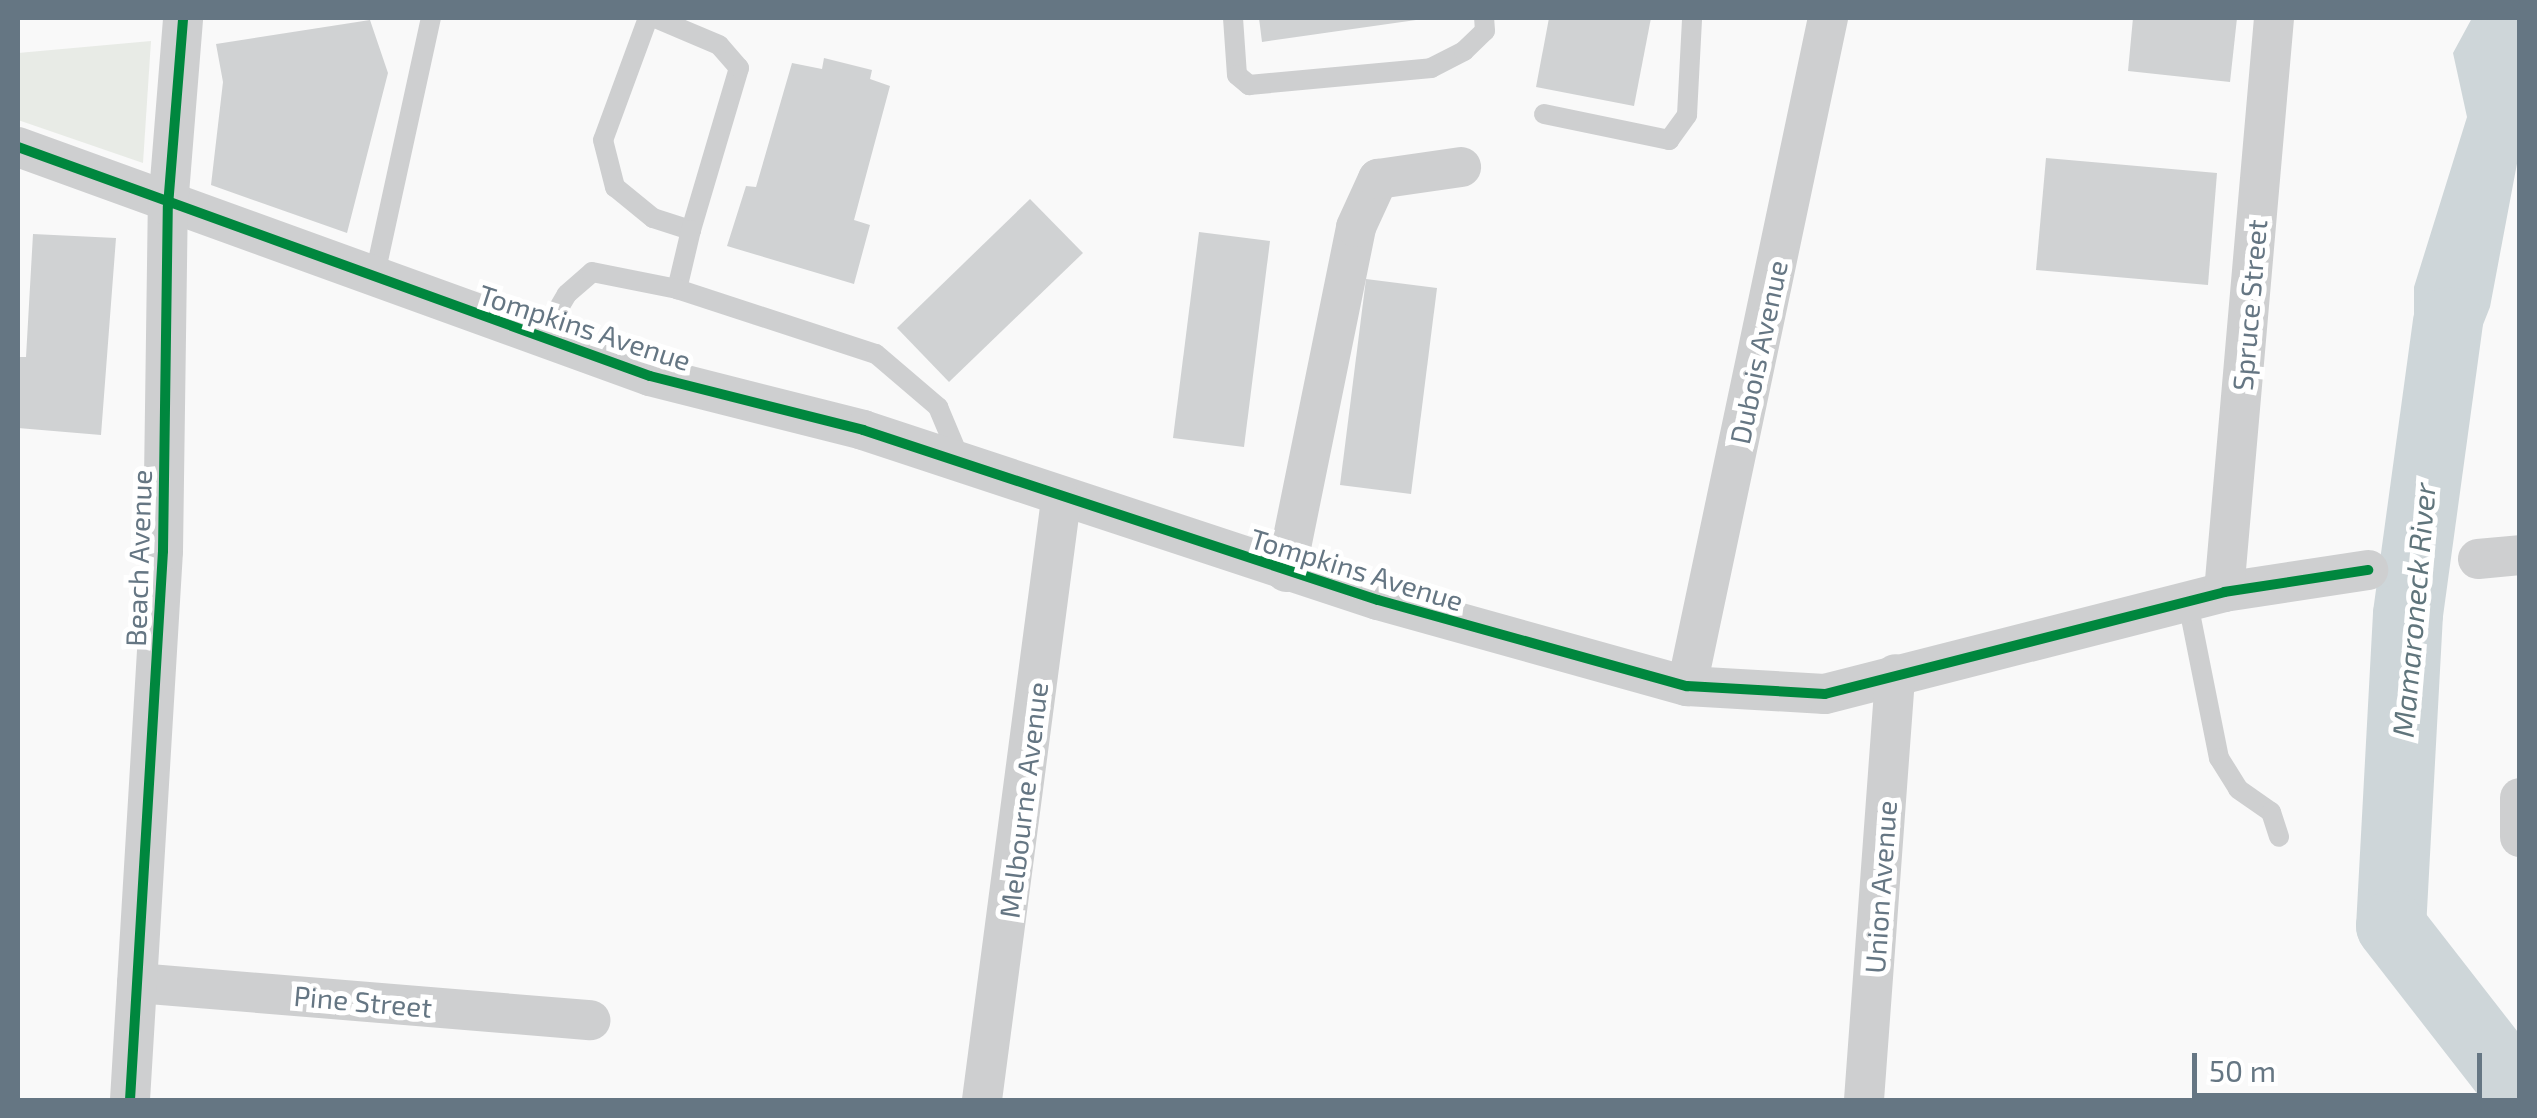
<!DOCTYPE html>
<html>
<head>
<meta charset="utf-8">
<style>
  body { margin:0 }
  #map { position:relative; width:2537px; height:1118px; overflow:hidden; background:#f9f9f9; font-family:"Exo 2",sans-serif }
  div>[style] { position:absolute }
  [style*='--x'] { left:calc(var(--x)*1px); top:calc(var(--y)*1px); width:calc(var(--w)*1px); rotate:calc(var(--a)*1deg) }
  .green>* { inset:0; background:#e8ebe6 }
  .water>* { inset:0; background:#ced6d9 }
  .river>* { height:70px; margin:-35px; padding:0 35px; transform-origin:35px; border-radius:35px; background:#ced6d9 }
  .building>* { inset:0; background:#d0d2d3 }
  .service>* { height:20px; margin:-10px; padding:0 10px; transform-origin:10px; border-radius:10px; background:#cecfd0 }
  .minor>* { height:40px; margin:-20px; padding:0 20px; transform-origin:20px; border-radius:20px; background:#cecfd0 }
  .cycleway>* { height:10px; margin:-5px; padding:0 5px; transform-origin:5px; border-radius:5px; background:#00873e }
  span { translate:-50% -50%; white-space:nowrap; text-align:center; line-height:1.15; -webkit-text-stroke:10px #fff; paint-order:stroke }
  .street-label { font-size:28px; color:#657683 }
  .water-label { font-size:30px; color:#60757c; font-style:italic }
  .frame { position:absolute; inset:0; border:20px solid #657683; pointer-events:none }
  .scale { position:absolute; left:2192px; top:1053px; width:290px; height:45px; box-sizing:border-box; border:5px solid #657683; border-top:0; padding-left:12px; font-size:30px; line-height:35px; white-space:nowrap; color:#657683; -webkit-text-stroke:8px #fff; paint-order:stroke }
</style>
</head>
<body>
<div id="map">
  <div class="green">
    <div style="clip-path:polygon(151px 41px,143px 163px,18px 120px,18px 53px)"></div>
  </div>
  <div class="water">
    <div style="clip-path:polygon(2472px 18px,2519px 18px,2519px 153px,2490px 307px,2450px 408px,2414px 423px,2414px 287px,2467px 117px,2453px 53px)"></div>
  </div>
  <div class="river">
    <div style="--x:2448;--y:322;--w:295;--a:97.8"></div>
    <div style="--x:2408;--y:614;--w:312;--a:93.1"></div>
    <div style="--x:2391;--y:926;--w:210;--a:52.1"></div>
  </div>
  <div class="building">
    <div style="clip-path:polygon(1259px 18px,1415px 18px,1416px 20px,1262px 42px)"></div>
    <div style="clip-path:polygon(1549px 18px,1651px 18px,1634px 106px,1536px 87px)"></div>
    <div style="clip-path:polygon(2133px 18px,2237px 18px,2230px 82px,2128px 71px)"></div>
    <div style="clip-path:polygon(370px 20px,388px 73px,347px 233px,211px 185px,223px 82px,216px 44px)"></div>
    <div style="clip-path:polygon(824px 58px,872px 70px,870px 79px,890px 86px,854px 220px,870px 225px,854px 284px,727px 246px,746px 186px,756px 187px,792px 63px,822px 69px)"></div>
    <div style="clip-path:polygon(2046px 158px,2217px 173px,2208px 285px,2036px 270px)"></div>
    <div style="clip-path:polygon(1030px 199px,1083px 253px,949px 382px,897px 328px)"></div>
    <div style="clip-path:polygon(1199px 232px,1270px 241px,1244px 447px,1173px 438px)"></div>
    <div style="clip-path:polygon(33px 234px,116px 238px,101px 435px,18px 428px,18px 357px,26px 357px)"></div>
    <div style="clip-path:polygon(1366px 279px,1437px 288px,1411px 494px,1340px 485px)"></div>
  </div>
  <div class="service">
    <div style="--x:648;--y:18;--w:130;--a:110.2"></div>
    <div style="--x:603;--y:140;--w:49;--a:75.7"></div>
    <div style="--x:615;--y:187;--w:49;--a:39.2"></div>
    <div style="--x:653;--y:218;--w:40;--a:18"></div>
    <div style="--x:691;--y:230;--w:169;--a:-73.5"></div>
    <div style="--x:739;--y:68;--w:30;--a:-131"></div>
    <div style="--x:719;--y:45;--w:69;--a:-157.1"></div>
    <div style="--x:1233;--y:18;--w:57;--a:86"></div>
    <div style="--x:1237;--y:75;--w:16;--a:40"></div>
    <div style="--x:1249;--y:85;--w:183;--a:-5.3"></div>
    <div style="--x:1431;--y:68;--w:37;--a:-27"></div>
    <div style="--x:1464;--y:51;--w:29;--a:-44"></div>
    <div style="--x:1485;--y:31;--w:13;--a:-94"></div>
    <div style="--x:1544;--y:114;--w:128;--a:11.7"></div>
    <div style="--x:1669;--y:140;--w:31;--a:-54"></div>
    <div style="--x:1687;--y:115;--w:97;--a:-87"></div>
    <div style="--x:691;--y:230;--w:61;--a:103.3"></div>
    <div style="--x:677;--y:289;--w:209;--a:18.1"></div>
    <div style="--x:876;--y:354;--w:82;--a:40.5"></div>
    <div style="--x:938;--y:407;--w:62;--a:67.2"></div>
    <div style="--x:374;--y:279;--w:267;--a:-77.7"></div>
    <div style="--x:541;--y:338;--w:51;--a:-59.4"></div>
    <div style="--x:567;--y:294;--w:33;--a:-41"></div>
    <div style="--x:592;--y:272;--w:87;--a:11.3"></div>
    <div style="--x:2188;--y:603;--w:158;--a:78.7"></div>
    <div style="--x:2219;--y:758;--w:36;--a:58"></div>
    <div style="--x:2238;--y:789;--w:40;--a:34.9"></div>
    <div style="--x:2271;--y:812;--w:26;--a:72"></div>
  </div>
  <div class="minor">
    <div style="--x:18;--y:147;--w:672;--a:19.92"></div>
    <div style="--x:650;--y:376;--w:220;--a:14.2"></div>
    <div style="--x:863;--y:430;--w:542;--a:18.27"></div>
    <div style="--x:1378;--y:600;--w:321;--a:15.6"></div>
    <div style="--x:1687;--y:686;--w:138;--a:3.3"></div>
    <div style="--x:1825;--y:694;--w:412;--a:-14.3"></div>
    <div style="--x:2224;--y:592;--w:146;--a:-8.7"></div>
    <div style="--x:2478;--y:559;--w:42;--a:-5.4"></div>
    <div style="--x:1286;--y:572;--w:352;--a:-78.5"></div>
    <div style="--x:1356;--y:227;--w:53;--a:-65.4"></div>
    <div style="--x:1378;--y:179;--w:84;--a:-8.2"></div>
    <div style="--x:2224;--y:592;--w:576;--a:-85.02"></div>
    <div style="--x:1687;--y:686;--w:683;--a:-78.08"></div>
    <div style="--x:2520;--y:798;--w:39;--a:90"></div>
    <div style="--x:137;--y:983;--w:455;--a:4.7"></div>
    <div style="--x:130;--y:1100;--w:550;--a:-86.56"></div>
    <div style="--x:163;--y:551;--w:345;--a:-89.2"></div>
    <div style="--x:168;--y:206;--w:189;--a:-85.4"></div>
    <div style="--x:982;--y:1100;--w:605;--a:-82.5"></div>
    <div style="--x:1864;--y:1100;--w:427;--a:-85.8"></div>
  </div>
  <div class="cycleway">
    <div style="--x:18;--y:147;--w:672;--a:19.92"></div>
    <div style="--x:650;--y:376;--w:220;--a:14.2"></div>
    <div style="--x:863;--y:430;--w:542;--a:18.27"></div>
    <div style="--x:1378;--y:600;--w:321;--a:15.6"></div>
    <div style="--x:1687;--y:686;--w:138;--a:3.3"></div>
    <div style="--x:1825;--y:694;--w:412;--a:-14.3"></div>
    <div style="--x:2224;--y:592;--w:146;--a:-8.7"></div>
    <div style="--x:130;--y:1100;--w:550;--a:-86.56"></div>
    <div style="--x:163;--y:551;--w:345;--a:-89.2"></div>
    <div style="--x:168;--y:206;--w:189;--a:-85.4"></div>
  </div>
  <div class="street-label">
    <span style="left:2249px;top:305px;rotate:-85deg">Spruce Street</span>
    <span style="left:585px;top:327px;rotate:18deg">Tompkins Avenue</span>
    <span style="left:1758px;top:352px;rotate:-78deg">Dubois Avenue</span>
    <span style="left:138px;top:558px;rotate:-88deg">Beach Avenue</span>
    <span style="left:1357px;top:569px;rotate:17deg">Tompkins Avenue</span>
    <span style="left:1023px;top:800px;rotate:-83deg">Melbourne Avenue</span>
    <span style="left:1880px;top:887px;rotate:-86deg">Union Avenue</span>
    <span style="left:363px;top:1001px;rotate:5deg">Pine Street</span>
  </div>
  <div class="water-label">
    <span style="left:2413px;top:610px;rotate:-85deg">Mamaroneck River</span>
  </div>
  <div class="frame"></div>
  <div class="scale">50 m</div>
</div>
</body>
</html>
